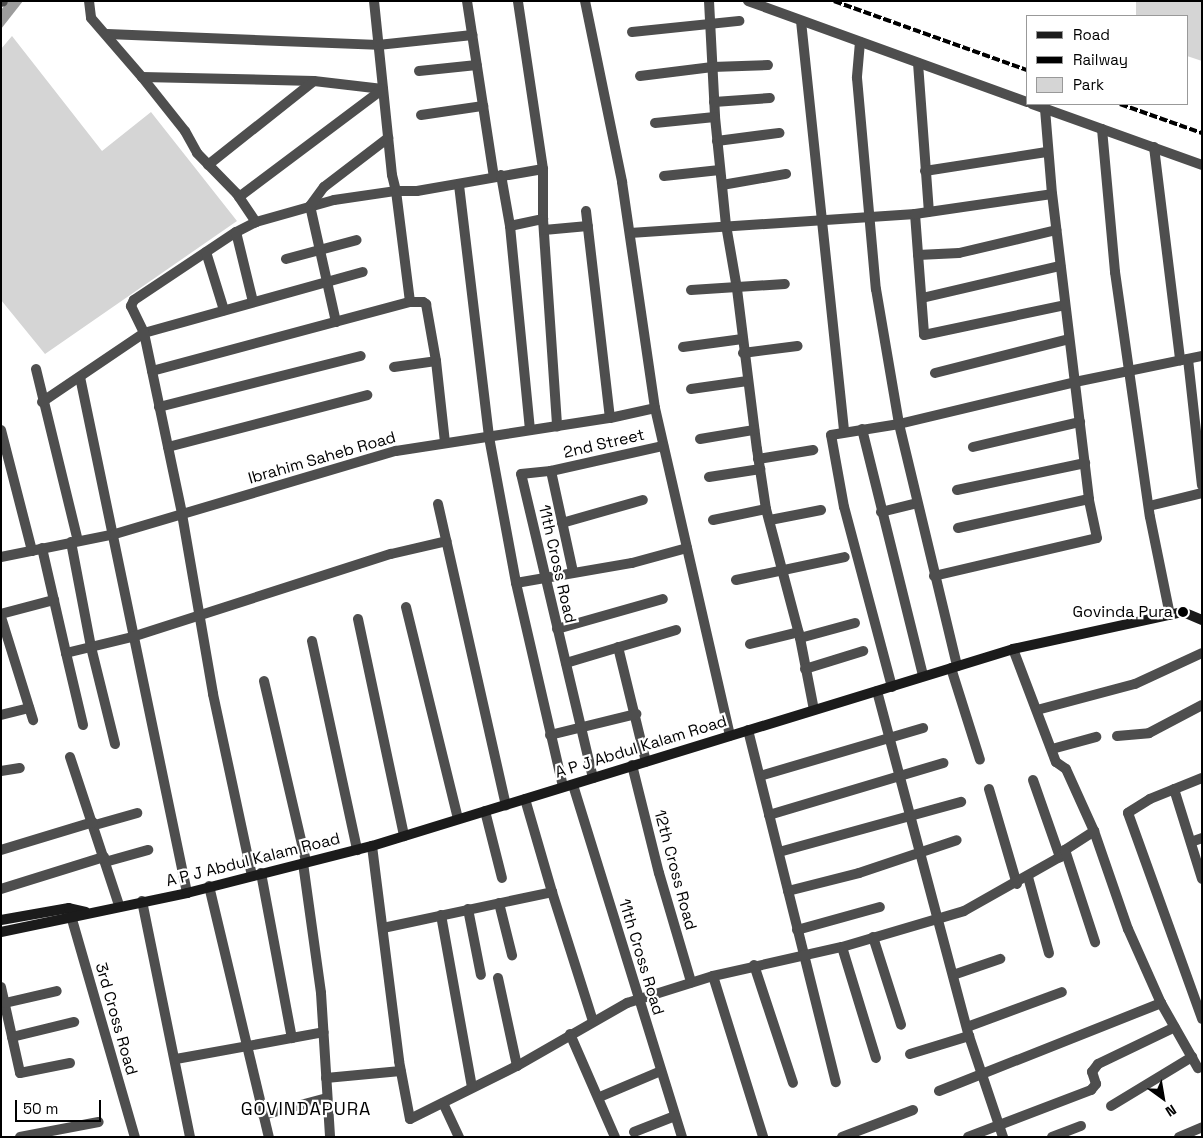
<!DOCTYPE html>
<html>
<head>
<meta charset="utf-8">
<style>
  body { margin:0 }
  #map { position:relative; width:1203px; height:1138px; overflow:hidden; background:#fff; font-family:"Space Grotesk",sans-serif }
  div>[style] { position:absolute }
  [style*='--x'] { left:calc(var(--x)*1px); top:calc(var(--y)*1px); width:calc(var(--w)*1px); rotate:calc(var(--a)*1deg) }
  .green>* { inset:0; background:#d5d5d5 }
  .water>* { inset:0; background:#9c9c9c }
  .street>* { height:10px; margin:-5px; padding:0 5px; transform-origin:5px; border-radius:5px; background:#4e4e4e }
  .secondary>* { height:10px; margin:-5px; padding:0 5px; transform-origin:5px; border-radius:5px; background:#1b1b1b }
  .rail>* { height:4px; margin-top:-2px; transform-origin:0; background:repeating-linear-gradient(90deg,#000 0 8px,transparent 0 10.5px) }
  .dots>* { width:14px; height:14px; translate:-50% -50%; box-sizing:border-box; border:2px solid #fff; border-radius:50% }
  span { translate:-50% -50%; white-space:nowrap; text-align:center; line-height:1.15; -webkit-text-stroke:4.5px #fff; paint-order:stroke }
  .street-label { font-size:16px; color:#000 }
  .poi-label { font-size:16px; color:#000 }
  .right { translate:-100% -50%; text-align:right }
  .neighbourhood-label { font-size:18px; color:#000; letter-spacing:1px }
  .frame { position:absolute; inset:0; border:2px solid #000; pointer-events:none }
  .legend { position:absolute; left:1026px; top:15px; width:162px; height:90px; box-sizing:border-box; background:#fff; border:1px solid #999; margin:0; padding:6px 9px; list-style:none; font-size:15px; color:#000 }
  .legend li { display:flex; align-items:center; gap:10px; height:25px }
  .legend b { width:25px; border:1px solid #999 }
  .north { position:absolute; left:1138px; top:1073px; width:50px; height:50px; -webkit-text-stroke:4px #fff; paint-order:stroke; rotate:148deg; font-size:14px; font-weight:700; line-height:20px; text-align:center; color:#000 }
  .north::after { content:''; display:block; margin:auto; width:18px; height:22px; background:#000; clip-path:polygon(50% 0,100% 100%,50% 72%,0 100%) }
  .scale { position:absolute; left:15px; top:1100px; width:86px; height:22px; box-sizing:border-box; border:2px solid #000; border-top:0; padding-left:6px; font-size:15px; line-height:18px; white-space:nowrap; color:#000; -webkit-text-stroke:4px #fff; paint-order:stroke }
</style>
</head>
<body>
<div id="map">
  <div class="green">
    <div style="clip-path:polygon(1136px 1px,1202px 1px,1202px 61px,1187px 56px,1187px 16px,1136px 16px)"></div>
    <div style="clip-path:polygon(12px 36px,102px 151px,151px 112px,237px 221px,45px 354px,1px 300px,1px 49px)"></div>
  </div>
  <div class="water">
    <div style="clip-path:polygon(8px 1px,23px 1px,1px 29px,1px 10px)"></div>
  </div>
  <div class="street">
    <div style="--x:2;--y:1;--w:1;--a:45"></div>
    <div style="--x:89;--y:1;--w:17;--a:83"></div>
    <div style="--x:91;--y:18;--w:78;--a:49.2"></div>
    <div style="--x:142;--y:77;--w:69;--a:51.5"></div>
    <div style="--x:185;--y:131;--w:25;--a:61"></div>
    <div style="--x:197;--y:153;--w:57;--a:45.7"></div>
    <div style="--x:237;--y:194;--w:34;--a:56"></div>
    <div style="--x:256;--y:222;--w:81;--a:-15.8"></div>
    <div style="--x:334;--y:200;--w:63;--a:-8.3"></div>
    <div style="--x:396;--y:191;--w:112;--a:82.8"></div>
    <div style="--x:374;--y:1;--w:175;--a:84.1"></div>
    <div style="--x:392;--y:175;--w:16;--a:76"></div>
    <div style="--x:396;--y:191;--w:21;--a:0"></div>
    <div style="--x:417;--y:191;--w:128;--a:-9.9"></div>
    <div style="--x:543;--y:169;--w:170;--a:-98.5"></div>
    <div style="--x:467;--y:1;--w:178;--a:81.3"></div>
    <div style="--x:585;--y:1;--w:185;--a:78.4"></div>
    <div style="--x:622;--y:182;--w:228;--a:81.7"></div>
    <div style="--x:655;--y:408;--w:336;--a:77.1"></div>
    <div style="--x:709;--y:1;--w:116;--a:87"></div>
    <div style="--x:715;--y:117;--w:109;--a:84.2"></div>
    <div style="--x:726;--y:225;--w:65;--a:80.2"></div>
    <div style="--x:737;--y:289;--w:161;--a:82.9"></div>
    <div style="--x:757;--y:449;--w:61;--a:81.5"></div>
    <div style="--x:766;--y:509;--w:133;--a:75.2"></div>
    <div style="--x:800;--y:638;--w:73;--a:79"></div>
    <div style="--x:748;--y:1;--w:297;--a:19.9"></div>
    <div style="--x:801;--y:21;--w:412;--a:84"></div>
    <div style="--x:632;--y:32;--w:108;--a:-5.9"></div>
    <div style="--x:107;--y:34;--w:271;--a:2.3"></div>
    <div style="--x:378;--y:45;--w:95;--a:-6.1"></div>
    <div style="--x:860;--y:42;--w:36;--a:95"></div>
    <div style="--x:857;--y:78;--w:212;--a:84.9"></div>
    <div style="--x:876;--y:289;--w:137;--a:80.3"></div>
    <div style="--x:899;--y:424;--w:181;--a:-13.4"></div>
    <div style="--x:1075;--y:382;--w:130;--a:-11.6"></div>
    <div style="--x:918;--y:63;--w:149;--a:85.8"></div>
    <div style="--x:419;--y:71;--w:58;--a:-5.9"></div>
    <div style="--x:640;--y:76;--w:73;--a:-7.1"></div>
    <div style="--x:712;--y:67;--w:56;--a:-2"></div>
    <div style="--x:142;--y:77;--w:172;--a:1.3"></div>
    <div style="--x:314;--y:81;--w:69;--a:6.6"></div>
    <div style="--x:714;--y:102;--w:56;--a:-4.1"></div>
    <div style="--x:1032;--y:104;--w:181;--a:19.7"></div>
    <div style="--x:421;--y:115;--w:63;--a:-8.3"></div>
    <div style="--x:655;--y:123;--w:60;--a:-5.7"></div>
    <div style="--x:1102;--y:129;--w:144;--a:84.8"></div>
    <div style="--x:1115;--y:272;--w:247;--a:81.9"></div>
    <div style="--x:1150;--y:517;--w:100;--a:78.5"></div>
    <div style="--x:717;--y:141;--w:63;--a:-7.4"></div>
    <div style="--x:1154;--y:147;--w:215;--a:83"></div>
    <div style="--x:208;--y:165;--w:135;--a:-38.4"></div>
    <div style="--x:543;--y:169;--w:50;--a:90"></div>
    <div style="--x:925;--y:171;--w:123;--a:-8.9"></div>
    <div style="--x:501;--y:175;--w:52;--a:80"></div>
    <div style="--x:510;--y:226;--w:205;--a:84.4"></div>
    <div style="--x:664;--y:176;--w:56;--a:-6.1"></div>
    <div style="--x:459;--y:185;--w:254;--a:83.2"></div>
    <div style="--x:489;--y:437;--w:148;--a:79.5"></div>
    <div style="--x:516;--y:583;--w:208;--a:77"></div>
    <div style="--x:722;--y:185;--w:65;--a:-9.8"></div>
    <div style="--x:239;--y:197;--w:180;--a:-36.9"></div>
    <div style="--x:586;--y:211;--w:208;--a:83.4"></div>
    <div style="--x:915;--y:214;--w:121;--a:85.7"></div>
    <div style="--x:924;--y:335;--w:144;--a:-12"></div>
    <div style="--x:256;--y:222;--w:22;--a:153"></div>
    <div style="--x:236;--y:232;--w:123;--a:146.3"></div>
    <div style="--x:134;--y:300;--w:7;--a:117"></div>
    <div style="--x:131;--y:306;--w:30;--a:64"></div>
    <div style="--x:144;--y:333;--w:227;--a:-15.6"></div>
    <div style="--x:510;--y:226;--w:34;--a:-12"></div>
    <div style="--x:543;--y:219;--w:208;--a:86.1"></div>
    <div style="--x:544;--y:230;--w:44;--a:-5.2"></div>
    <div style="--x:236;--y:232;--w:72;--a:76.3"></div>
    <div style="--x:630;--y:233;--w:286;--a:-3.8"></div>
    <div style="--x:915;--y:214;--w:138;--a:-8.3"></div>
    <div style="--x:1052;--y:194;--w:86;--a:-94.7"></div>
    <div style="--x:206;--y:252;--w:61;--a:72.8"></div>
    <div style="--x:918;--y:255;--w:41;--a:-2.8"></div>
    <div style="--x:959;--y:253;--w:100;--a:-13.3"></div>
    <div style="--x:286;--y:259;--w:73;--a:-15"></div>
    <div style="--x:691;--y:290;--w:94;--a:-3.7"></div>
    <div style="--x:922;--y:298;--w:142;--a:-13.1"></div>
    <div style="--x:336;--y:322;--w:119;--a:-102.6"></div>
    <div style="--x:310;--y:206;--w:24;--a:-54"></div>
    <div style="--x:324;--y:187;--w:81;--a:-37.4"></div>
    <div style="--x:683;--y:347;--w:60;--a:-7.7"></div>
    <div style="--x:743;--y:353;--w:55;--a:-7.3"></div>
    <div style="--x:1188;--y:359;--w:127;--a:83.7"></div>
    <div style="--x:394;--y:367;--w:42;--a:-8.1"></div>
    <div style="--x:36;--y:369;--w:177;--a:76.3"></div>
    <div style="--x:152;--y:371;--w:267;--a:-15"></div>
    <div style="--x:410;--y:302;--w:13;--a:0"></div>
    <div style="--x:423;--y:302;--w:4;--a:34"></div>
    <div style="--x:426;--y:304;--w:58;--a:80"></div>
    <div style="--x:436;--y:361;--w:82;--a:83.7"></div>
    <div style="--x:935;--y:373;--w:138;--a:-14.2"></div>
    <div style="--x:80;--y:377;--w:527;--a:78.28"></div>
    <div style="--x:691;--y:389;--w:57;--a:-8.1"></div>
    <div style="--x:42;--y:402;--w:123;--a:-34.1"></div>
    <div style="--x:144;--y:333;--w:185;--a:78.1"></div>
    <div style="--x:182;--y:514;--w:183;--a:80.2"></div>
    <div style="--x:213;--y:694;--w:186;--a:77.9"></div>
    <div style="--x:159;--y:407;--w:208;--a:-14.2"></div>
    <div style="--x:862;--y:429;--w:254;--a:76.1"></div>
    <div style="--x:1;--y:430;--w:125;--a:75.6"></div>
    <div style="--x:700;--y:439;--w:55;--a:-9.5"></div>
    <div style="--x:168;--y:447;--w:206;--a:-14.6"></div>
    <div style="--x:973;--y:447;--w:110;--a:-13.2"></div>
    <div style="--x:758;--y:459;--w:56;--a:-9.3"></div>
    <div style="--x:551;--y:471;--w:103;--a:77.7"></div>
    <div style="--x:709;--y:477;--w:52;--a:-8.9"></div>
    <div style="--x:957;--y:490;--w:131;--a:-11.9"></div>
    <div style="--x:438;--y:504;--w:309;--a:77.3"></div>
    <div style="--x:1149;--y:506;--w:55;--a:-13.8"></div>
    <div style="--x:881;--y:512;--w:36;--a:-14"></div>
    <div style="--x:713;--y:520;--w:54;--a:-11.7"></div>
    <div style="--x:770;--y:520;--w:52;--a:-11.1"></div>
    <div style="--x:562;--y:523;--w:84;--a:-15.9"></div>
    <div style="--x:958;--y:528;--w:134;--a:-12.5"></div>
    <div style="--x:1089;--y:499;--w:307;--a:-96.9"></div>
    <div style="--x:71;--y:542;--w:107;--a:79.2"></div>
    <div style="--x:91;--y:647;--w:100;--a:76.1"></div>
    <div style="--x:42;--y:548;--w:108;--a:77.1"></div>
    <div style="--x:66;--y:653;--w:68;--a:-13.6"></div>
    <div style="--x:132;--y:637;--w:272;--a:-17.8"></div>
    <div style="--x:391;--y:554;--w:57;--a:-13.1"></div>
    <div style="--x:1;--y:557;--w:116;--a:-11.4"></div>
    <div style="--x:115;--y:534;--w:293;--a:-16.5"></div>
    <div style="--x:396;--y:451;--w:217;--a:-8.8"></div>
    <div style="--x:610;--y:418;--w:46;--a:-12.5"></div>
    <div style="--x:934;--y:576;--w:167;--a:-13.1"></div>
    <div style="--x:1097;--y:538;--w:40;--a:-102"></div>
    <div style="--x:736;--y:580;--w:111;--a:-11.9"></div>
    <div style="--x:516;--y:583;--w:118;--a:-9.8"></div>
    <div style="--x:632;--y:563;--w:57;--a:-15.3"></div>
    <div style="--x:406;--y:607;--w:218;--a:76.2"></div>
    <div style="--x:1;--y:614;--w:55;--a:-14.8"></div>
    <div style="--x:1;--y:617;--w:108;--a:72.7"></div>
    <div style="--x:358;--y:619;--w:222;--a:78"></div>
    <div style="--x:557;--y:629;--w:110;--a:-15.8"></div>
    <div style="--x:800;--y:638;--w:57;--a:-15.3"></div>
    <div style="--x:312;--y:641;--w:214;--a:77.8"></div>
    <div style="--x:750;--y:644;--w:50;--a:-13.8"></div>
    <div style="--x:618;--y:647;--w:118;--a:76.3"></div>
    <div style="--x:1013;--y:649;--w:121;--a:69.2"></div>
    <div style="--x:1056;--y:762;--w:12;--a:35"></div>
    <div style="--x:1066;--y:769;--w:68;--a:65.7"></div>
    <div style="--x:1094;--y:831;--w:104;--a:70.9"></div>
    <div style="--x:1128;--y:929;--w:81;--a:66"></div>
    <div style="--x:66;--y:653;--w:74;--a:76.7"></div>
    <div style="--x:566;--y:663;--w:115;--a:-16.7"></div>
    <div style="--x:951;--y:668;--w:96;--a:72.5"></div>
    <div style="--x:805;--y:669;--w:61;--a:-17.2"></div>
    <div style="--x:264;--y:681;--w:186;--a:76.9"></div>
    <div style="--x:892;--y:687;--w:186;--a:-104.9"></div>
    <div style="--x:844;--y:507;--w:73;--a:-100.2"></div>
    <div style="--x:831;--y:435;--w:69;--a:-9.2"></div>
    <div style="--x:899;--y:424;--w:249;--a:76.5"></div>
    <div style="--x:877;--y:691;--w:357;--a:75.1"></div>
    <div style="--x:969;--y:1036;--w:107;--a:71.4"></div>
    <div style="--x:1037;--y:710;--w:101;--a:-14.9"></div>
    <div style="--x:1135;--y:684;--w:74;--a:-24.8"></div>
    <div style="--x:1;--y:715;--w:29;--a:-14"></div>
    <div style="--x:748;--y:730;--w:363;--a:76"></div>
    <div style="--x:550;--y:735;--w:89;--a:-13.7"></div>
    <div style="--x:1117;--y:736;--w:32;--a:-5"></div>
    <div style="--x:1149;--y:733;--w:60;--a:-27.8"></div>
    <div style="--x:1052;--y:749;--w:46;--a:-15.3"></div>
    <div style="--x:70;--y:757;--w:156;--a:71.7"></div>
    <div style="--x:632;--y:765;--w:111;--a:76"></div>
    <div style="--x:659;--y:873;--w:114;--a:73.6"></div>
    <div style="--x:1;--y:771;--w:19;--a:-9"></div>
    <div style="--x:760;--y:776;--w:170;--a:-16.4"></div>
    <div style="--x:593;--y:778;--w:312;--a:-103.3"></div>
    <div style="--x:521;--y:474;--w:30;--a:-6"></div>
    <div style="--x:551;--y:471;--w:115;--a:-12.6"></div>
    <div style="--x:1202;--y:778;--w:56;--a:158"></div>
    <div style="--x:1150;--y:799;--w:26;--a:148"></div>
    <div style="--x:1128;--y:813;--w:219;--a:70.2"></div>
    <div style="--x:1033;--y:780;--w:82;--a:70.7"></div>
    <div style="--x:573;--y:785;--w:368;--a:72.8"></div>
    <div style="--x:989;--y:789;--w:99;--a:73.6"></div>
    <div style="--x:1174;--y:789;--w:94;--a:72.7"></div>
    <div style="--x:525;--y:799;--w:97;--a:73.8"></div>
    <div style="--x:485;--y:811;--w:69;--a:75.8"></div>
    <div style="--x:769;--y:815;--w:182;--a:-16.6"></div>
    <div style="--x:95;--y:825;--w:44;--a:-15.9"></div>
    <div style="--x:1191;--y:842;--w:12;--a:-20"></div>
    <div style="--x:372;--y:846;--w:217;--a:82.8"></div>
    <div style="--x:399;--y:1061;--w:59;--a:79.3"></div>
    <div style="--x:410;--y:1119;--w:119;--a:-26.4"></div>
    <div style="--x:517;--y:1066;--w:127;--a:-29.8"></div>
    <div style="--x:627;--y:1003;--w:90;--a:-17.4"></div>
    <div style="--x:713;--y:976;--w:132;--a:-12.7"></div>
    <div style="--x:842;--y:947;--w:127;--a:-16.4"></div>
    <div style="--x:964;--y:911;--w:110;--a:-29.4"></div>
    <div style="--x:1060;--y:857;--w:9;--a:-54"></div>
    <div style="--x:1065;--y:850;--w:35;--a:-33"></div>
    <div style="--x:1;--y:850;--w:96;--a:-16.9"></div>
    <div style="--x:1065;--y:850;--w:97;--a:71.9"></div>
    <div style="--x:779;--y:852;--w:189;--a:-15.4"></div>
    <div style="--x:105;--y:862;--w:45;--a:-15.6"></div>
    <div style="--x:303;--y:863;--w:131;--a:82.1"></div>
    <div style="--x:321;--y:993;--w:144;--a:86.4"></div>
    <div style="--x:261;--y:873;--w:168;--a:79.4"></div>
    <div style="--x:1028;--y:877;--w:79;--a:74.6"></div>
    <div style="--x:209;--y:886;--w:258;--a:76.6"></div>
    <div style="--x:1;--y:889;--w:108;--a:-17.3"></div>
    <div style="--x:788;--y:891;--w:73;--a:-14.2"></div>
    <div style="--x:859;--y:873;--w:103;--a:-18.6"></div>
    <div style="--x:142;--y:901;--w:241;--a:78.5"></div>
    <div style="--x:499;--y:903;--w:54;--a:76"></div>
    <div style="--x:69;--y:909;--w:237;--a:73.9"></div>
    <div style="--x:468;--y:909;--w:67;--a:78.9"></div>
    <div style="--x:441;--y:915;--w:175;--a:79.8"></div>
    <div style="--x:383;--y:928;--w:173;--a:-12"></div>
    <div style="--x:552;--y:892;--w:135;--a:72.4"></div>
    <div style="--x:797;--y:930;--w:86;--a:-15.5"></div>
    <div style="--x:873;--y:937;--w:92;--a:72.3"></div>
    <div style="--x:842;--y:947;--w:116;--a:73"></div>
    <div style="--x:754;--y:965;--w:124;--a:71.7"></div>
    <div style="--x:953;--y:975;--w:50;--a:-18.8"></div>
    <div style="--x:713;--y:976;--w:169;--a:72.7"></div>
    <div style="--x:498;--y:978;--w:90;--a:77.8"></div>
    <div style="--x:1;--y:987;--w:88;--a:77.5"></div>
    <div style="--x:20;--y:1073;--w:51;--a:-11.3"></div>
    <div style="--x:5;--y:1003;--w:53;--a:-13"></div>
    <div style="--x:967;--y:1027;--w:101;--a:-20.2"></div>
    <div style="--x:570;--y:1034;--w:112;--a:66.4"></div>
    <div style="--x:12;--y:1037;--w:64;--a:-13.6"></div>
    <div style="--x:910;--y:1054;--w:62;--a:-17"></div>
    <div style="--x:176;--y:1059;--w:150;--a:-10.3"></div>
    <div style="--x:326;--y:1078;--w:75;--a:-5.3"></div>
    <div style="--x:939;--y:1091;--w:239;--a:-21.6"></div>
    <div style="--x:1161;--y:1003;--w:75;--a:60.4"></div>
    <div style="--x:602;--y:1096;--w:64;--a:-23"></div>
    <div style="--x:443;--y:1103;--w:38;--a:65"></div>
    <div style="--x:1111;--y:1106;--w:95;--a:-31.2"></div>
    <div style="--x:263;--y:1115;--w:66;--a:-14.9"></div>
    <div style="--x:634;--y:1132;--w:44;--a:-21.3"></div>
    <div style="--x:20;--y:1137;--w:80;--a:-10.8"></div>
    <div style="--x:842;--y:1137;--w:76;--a:-20.8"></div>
    <div style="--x:968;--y:1137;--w:132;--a:-20.9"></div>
    <div style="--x:1091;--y:1090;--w:8;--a:-50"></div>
    <div style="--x:1096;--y:1084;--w:13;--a:-108"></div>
    <div style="--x:1092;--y:1072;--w:10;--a:-53"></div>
    <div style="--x:1098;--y:1064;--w:85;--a:-25.7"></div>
    <div style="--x:1052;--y:1137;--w:31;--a:-21"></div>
    <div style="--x:1179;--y:1137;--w:25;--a:-23"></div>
  </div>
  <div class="secondary">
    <div style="--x:1;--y:920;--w:69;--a:-10"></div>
    <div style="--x:69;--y:908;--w:17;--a:13"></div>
    <div style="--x:1;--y:932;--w:190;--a:-11.8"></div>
    <div style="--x:187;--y:893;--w:191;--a:-14.3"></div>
    <div style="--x:372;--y:846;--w:671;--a:-17.08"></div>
    <div style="--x:1013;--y:649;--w:174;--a:-12.3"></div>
    <div style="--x:1183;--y:612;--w:21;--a:23"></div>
  </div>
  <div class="rail">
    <div style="--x:834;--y:1;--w:205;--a:19.7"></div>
    <div style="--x:1120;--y:104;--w:87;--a:19.5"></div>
  </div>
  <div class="dots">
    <div style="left:1183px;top:612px;background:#000"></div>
  </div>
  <div class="street-label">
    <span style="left:604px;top:444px;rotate:-13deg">2nd Street</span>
    <span style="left:322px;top:458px;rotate:-16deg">Ibrahim Saheb Road</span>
    <span style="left:557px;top:564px;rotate:77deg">11th Cross Road</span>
    <span style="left:641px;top:747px;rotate:-17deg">A P J Abdul Kalam Road</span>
    <span style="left:253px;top:860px;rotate:-14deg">A P J Abdul Kalam Road</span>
    <span style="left:675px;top:870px;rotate:75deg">12th Cross Road</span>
    <span style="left:641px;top:957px;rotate:73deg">11th Cross Road</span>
    <span style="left:116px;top:1019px;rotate:74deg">3rd Cross Road</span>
  </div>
  <div class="poi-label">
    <span class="right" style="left:1173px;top:612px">Govinda Pura</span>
  </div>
  <div class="neighbourhood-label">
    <span style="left:306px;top:1109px">GOVINDAPURA</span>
  </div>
  <div class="frame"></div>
  <ul class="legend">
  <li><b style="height:6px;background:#1b1b1b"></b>Road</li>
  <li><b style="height:6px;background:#000"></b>Railway</li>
  <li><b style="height:14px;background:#d5d5d5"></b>Park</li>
  </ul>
  <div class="north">N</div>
  <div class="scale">50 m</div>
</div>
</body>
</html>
